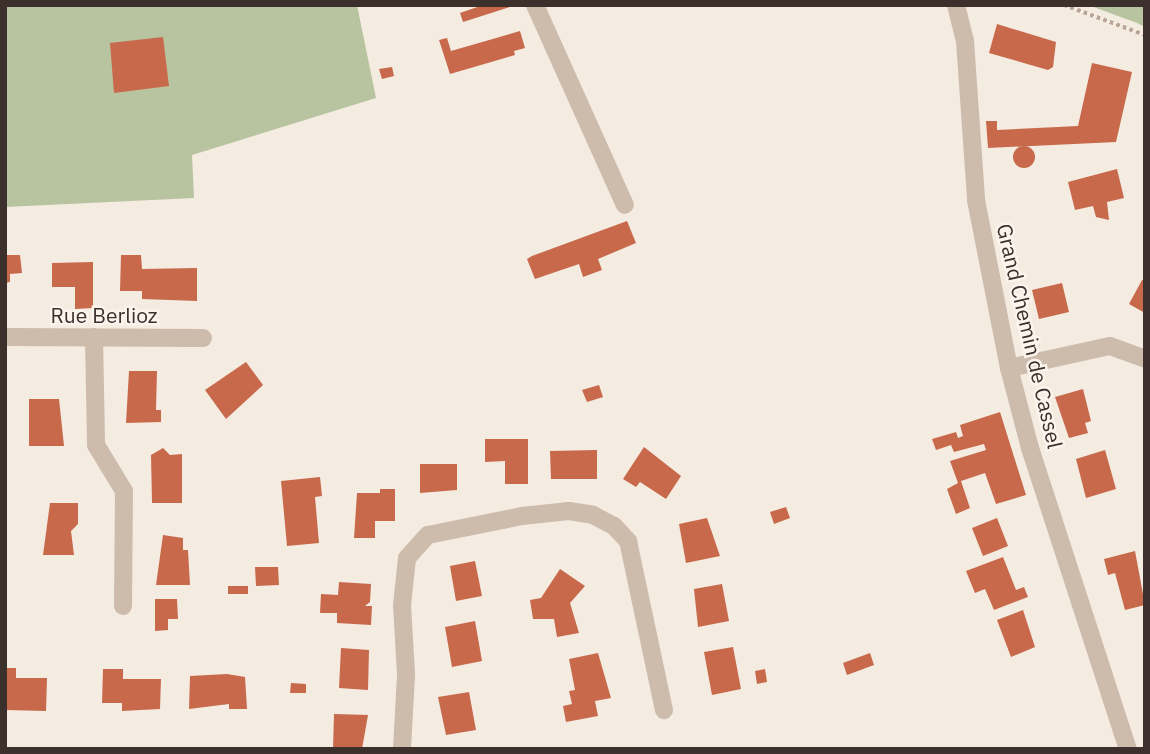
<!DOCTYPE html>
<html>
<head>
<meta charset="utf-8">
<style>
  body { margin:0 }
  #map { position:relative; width:1150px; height:754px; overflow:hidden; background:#f4ebe1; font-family:"IBM Plex Sans",sans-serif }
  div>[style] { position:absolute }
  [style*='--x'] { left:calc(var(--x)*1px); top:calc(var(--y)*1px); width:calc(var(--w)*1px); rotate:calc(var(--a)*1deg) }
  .green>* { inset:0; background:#b8c4a0 }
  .building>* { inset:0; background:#c8694b }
  .round { border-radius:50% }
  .path>* { height:3.5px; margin-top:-1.75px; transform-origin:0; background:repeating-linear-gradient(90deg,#b9a596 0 3.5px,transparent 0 7px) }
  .street>* { height:18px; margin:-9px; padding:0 9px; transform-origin:9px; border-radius:9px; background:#cdbbac }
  span { translate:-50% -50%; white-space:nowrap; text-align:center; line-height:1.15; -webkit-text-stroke:5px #fbf5ee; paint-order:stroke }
  .street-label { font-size:21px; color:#3b302b }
  .frame { position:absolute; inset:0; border:7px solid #3b302b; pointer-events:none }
</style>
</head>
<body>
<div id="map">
  <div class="green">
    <div style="clip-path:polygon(5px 5px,357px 5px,376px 98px,192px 155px,194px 198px,5px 207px)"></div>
    <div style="clip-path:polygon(1088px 5px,1145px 5px,1145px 27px,1137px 23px)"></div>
  </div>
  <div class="building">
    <div style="clip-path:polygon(483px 5px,513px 5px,513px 6px,463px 22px,460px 13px)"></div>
    <div style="clip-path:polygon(997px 24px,1056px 42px,1053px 67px,1048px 70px,989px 53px)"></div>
    <div style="clip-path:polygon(520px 31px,525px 48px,514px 51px,515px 55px,450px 74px,439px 40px,447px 38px,451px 51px)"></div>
    <div style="clip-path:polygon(163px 37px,169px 86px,114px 93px,110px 43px)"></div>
    <div style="clip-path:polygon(1092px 63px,1132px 72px,1116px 142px,988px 148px,986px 121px,997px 121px,997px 130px,1078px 126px)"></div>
    <div style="clip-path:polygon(392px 67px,394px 76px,382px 79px,379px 69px)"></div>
    <div class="round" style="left:1013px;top:146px;width:22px;height:22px"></div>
    <div style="clip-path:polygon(1117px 169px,1124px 198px,1107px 202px,1109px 220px,1096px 217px,1093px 206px,1075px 210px,1068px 182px)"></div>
    <div style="clip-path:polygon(627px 221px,636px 243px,598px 259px,602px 270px,583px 277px,579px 264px,535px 279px,527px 259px,532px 256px)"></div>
    <div style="clip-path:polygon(5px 255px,20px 255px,22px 273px,10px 274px,10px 282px,5px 283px)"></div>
    <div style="clip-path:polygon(121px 255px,141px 255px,142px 269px,197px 268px,197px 301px,142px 299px,142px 291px,120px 291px)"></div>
    <div style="clip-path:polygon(93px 262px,93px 308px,75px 309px,75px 287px,52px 287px,52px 263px)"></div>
    <div style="clip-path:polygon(1142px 280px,1145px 281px,1145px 313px,1129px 304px)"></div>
    <div style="clip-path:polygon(1062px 283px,1069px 312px,1039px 319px,1032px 290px)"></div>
    <div style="clip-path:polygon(246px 362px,263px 385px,226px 419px,205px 390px)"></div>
    <div style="clip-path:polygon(129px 371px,157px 371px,156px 410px,161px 410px,161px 422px,126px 423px)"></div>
    <div style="clip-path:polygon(599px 385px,603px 397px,587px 402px,582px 390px)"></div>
    <div style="clip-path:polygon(1083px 389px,1091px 421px,1085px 423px,1088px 433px,1069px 438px,1055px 397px)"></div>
    <div style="clip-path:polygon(29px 399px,59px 399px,64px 446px,29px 446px)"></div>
    <div style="clip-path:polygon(1000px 412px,1026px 495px,996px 504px,985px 473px,961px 481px,970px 508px,956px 514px,947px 489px,958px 483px,950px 461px,986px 450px,984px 444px,954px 452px,951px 445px,936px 450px,932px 439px,956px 432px,958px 438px,963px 436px,960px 425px)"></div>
    <div style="clip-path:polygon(485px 439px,528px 439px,528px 484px,505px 484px,505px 461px,485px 462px)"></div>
    <div style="clip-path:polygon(644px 447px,681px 476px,666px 499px,640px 482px,636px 487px,623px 479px)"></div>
    <div style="clip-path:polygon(163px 448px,170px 455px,182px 454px,182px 503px,152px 503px,151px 455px)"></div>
    <div style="clip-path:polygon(597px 450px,597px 479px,551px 479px,550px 451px)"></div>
    <div style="clip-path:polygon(1105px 450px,1116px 489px,1086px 498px,1076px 459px)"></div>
    <div style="clip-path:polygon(420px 464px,457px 464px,457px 490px,420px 493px)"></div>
    <div style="clip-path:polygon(320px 477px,322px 496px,315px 497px,319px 543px,287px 546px,281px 481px)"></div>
    <div style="clip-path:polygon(380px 489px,395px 489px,395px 521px,375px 521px,375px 538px,354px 538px,357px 493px,380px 493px)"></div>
    <div style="clip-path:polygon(50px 503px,78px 503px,78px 524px,71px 531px,74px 555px,43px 555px)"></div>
    <div style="clip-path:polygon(786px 507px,790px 518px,774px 524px,770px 512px)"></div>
    <div style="clip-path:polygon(707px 518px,720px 556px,686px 563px,679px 524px)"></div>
    <div style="clip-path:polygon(997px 518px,1008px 546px,983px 556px,972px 528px)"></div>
    <div style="clip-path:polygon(163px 535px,183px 538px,183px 550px,188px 550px,190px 585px,156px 585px)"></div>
    <div style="clip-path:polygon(1135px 551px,1145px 605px,1125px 610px,1115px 573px,1108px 575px,1104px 559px)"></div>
    <div style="clip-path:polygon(1003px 557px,1016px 590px,1024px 587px,1028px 597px,994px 610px,985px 589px,975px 593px,966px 571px)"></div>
    <div style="clip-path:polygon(475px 561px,482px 596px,456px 601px,450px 566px)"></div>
    <div style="clip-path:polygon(255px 567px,278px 567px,279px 585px,256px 586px)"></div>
    <div style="clip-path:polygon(560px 569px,585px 586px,570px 603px,579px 633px,557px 637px,554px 619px,533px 619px,530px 600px,541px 598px)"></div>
    <div style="clip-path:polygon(339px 582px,371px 584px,370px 602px,365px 606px,372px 606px,371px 625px,337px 623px,337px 613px,320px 613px,321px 594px,338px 595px)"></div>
    <div style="clip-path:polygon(722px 584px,729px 621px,698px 627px,694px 589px)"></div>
    <div style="clip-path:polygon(228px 586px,248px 586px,248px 594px,228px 594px)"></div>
    <div style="clip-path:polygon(155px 599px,177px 599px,178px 619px,168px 619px,168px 630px,155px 631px)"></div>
    <div style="clip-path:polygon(1023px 610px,1035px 647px,1011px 657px,997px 620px)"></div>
    <div style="clip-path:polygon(475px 621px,482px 661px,452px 667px,445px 627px)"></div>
    <div style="clip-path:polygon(733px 647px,741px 689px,712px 695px,704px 652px)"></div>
    <div style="clip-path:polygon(341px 648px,369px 650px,368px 690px,339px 688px)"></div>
    <div style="clip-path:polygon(598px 653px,611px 698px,595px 701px,598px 716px,566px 722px,563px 706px,572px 704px,569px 691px,575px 690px,569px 659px)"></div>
    <div style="clip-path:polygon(870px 653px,874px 665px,847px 675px,843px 663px)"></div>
    <div style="clip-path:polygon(5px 668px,16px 668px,16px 678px,47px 678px,46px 711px,5px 710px)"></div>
    <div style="clip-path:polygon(103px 669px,123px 669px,123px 679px,161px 679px,160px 709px,122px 711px,122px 703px,102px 703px)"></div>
    <div style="clip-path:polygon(765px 669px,767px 682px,757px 684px,755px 671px)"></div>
    <div style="clip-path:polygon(227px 674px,245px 677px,247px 709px,229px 709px,229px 704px,189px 709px,190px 676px)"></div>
    <div style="clip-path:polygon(291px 683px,306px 684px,306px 693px,290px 693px)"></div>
    <div style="clip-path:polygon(469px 692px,476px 730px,446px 735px,438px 697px)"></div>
    <div style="clip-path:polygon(334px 714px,368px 715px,362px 749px,333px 749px)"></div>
  </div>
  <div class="path">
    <div style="--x:1064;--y:5;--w:86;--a:20.3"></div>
  </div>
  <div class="street">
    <div style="--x:535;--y:5;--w:219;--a:65.8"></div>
    <div style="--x:956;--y:5;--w:37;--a:76"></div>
    <div style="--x:965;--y:41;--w:159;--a:86"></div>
    <div style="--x:976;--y:200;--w:171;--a:78.9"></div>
    <div style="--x:1009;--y:368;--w:83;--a:75.3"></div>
    <div style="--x:1030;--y:448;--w:317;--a:72"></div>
    <div style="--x:5;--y:337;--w:198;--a:0.3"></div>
    <div style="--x:94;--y:337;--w:108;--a:88.9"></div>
    <div style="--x:96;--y:445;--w:54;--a:58.7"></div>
    <div style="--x:124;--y:491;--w:115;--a:90.5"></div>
    <div style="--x:1009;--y:368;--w:103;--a:-12.3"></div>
    <div style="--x:1110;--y:346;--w:37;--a:20"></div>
    <div style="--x:402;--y:749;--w:75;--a:-86.9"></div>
    <div style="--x:406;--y:674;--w:69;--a:-93.3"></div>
    <div style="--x:402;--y:605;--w:47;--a:-83.9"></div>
    <div style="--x:407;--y:558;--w:31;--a:-48"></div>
    <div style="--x:428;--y:535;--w:96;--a:-11.4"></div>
    <div style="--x:522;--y:516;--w:47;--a:-6.1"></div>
    <div style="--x:569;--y:511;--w:24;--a:9"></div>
    <div style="--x:593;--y:515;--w:24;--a:28"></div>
    <div style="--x:614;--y:526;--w:21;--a:47"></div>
    <div style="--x:628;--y:541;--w:173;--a:78"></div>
  </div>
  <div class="street-label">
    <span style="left:104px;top:315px">Rue Berlioz</span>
    <span style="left:1030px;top:336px;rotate:77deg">Grand Chemin de Cassel</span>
  </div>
  <div class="frame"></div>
</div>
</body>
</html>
